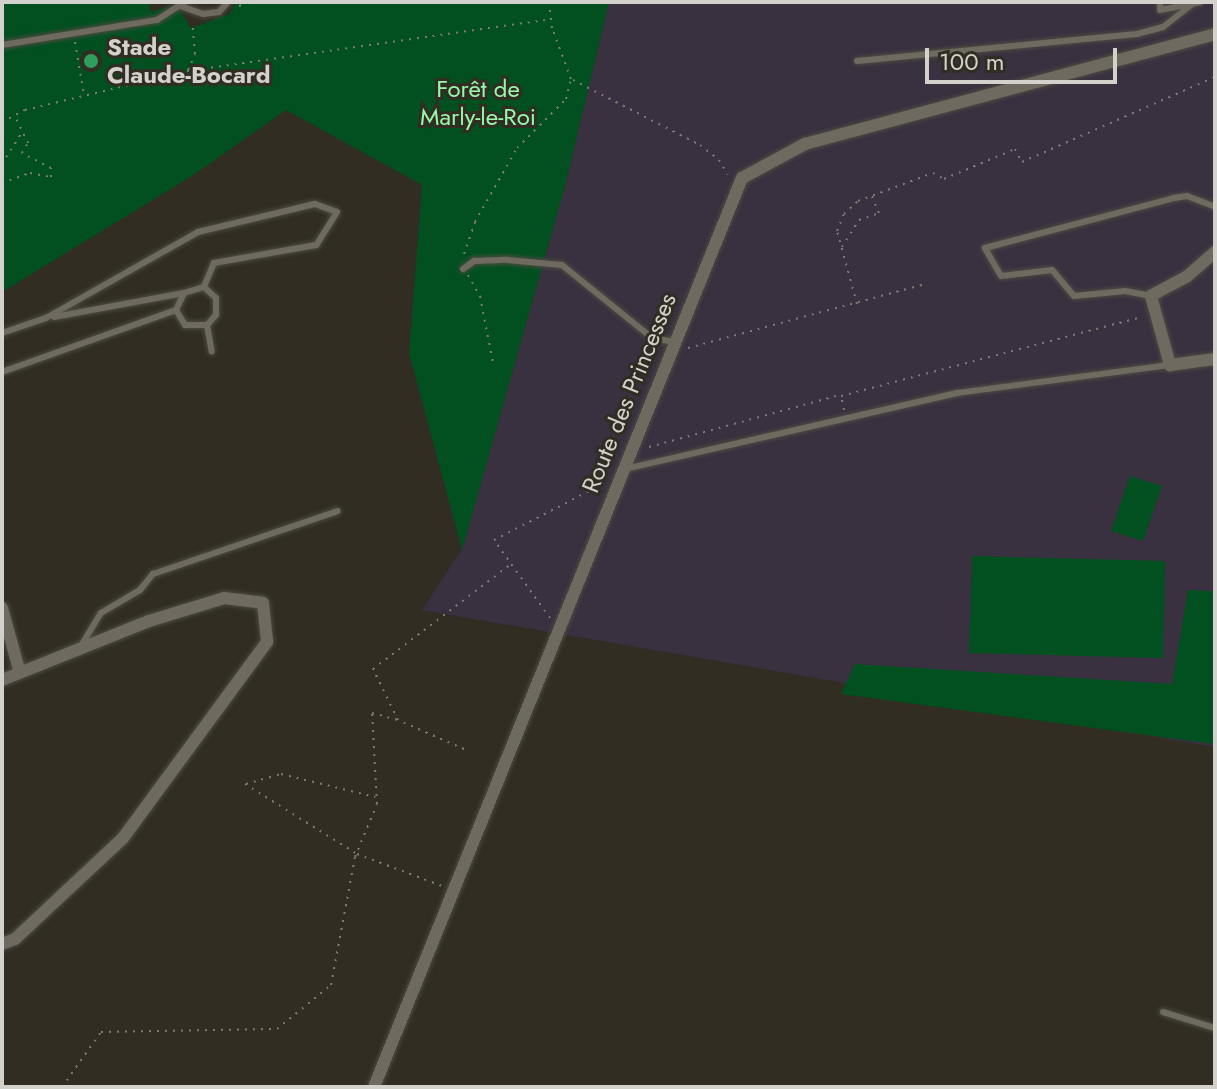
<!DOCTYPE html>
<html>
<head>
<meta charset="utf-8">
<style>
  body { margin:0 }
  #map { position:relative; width:1217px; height:1089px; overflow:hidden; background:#312d23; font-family:Jost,sans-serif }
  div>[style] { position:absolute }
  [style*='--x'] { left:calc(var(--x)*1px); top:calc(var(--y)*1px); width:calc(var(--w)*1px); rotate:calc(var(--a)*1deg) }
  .education>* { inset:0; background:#393040 }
  .green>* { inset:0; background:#025020 }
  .path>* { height:2px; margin-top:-1px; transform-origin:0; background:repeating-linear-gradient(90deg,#7e7b73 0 2px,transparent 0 8px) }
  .roads { filter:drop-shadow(0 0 2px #4d4a41) drop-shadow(0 0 2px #4d4a41) }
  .lane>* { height:6px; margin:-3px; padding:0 3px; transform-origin:3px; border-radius:3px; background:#6e6a5f }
  .street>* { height:12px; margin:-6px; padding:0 6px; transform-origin:6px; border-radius:6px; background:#6e6a5f }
  .dots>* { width:22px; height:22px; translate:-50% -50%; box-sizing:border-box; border:4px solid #312d23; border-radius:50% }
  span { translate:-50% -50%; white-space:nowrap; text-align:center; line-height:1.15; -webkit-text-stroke:6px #312d23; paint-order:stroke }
  .poi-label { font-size:24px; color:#d3d1cb; font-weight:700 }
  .left { translate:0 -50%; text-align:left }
  .park-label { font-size:24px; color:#99f7ab }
  .street-label { font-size:24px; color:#d3d1cb }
  .frame { position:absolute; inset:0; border:4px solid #d3d1cb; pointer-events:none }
  .scale { position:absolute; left:925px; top:48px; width:192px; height:36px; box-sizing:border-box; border:4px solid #d3d1cb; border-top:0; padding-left:10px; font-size:24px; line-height:28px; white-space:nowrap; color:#d3d1cb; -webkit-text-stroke:6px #312d23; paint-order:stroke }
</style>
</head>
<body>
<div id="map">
  <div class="education">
    <div style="clip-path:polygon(609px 2px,1215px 2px,1215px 747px,422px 610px,462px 549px,565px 186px)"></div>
  </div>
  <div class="green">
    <div style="clip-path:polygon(2px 2px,149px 2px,151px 12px,176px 4px,191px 28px,229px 14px,236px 2px,609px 2px,565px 186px,462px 550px,409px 353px,422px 185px,286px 110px,192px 176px,2px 292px)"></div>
    <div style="clip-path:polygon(1130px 476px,1162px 486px,1143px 541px,1111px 531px)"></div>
    <div style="clip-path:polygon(972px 556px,1165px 561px,1163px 658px,969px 653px)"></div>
    <div style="clip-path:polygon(1188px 590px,1215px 591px,1214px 744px,841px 694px,855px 664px,1172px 684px)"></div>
  </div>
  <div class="path">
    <div style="--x:239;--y:6;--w:12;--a:-20"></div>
    <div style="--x:75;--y:42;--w:54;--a:80.4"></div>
    <div style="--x:188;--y:70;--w:17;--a:-66"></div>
    <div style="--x:195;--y:54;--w:32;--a:-95"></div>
    <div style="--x:573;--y:80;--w:143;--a:27.1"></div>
    <div style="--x:700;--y:145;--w:24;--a:38"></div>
    <div style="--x:719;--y:160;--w:17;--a:59"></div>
    <div style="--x:2;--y:122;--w:26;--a:-28"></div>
    <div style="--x:25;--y:110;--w:167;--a:-13.5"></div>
    <div style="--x:187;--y:71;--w:368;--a:-8.1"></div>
    <div style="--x:2;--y:164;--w:36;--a:-58"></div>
    <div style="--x:2;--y:183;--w:30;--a:-20"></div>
    <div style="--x:30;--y:173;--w:21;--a:11"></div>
    <div style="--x:51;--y:177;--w:9;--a:-90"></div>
    <div style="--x:51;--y:168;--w:33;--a:-153"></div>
    <div style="--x:22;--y:153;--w:12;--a:-59"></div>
    <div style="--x:28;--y:143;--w:30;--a:-116"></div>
    <div style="--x:842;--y:247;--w:32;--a:-58"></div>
    <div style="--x:859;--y:220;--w:21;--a:-19"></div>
    <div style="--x:879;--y:213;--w:21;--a:-113"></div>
    <div style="--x:464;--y:254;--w:34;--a:-71"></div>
    <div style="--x:475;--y:222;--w:85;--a:-60.4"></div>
    <div style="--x:517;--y:148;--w:69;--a:-45"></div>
    <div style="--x:566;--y:99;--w:21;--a:-76"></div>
    <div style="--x:571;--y:79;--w:54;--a:-110.4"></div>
    <div style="--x:552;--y:28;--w:26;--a:-97"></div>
    <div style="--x:468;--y:275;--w:24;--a:60"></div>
    <div style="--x:480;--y:296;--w:68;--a:79"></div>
    <div style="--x:857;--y:304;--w:76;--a:-105.3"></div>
    <div style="--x:837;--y:231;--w:18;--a:-68"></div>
    <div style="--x:844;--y:214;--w:19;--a:-43"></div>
    <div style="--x:858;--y:201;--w:80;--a:-20.5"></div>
    <div style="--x:933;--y:173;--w:13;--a:29"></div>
    <div style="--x:944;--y:179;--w:77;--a:-22.9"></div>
    <div style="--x:1015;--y:149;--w:15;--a:62"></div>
    <div style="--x:1022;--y:162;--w:211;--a:-23.8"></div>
    <div style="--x:688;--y:348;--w:246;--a:-15.1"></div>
    <div style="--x:844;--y:410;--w:14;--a:-102"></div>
    <div style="--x:841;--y:396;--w:312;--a:-14.7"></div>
    <div style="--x:649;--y:447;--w:199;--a:-15.2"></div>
    <div style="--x:550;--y:618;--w:96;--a:-125.7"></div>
    <div style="--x:494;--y:540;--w:125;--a:-27.2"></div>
    <div style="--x:464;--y:749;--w:72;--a:-156.3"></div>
    <div style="--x:398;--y:720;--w:57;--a:-116.1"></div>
    <div style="--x:373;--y:669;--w:173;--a:-37.3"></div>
    <div style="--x:245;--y:784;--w:132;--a:32"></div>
    <div style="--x:357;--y:854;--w:91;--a:20.6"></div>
    <div style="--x:246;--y:784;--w:36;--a:-16"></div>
    <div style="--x:281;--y:774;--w:97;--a:13.7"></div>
    <div style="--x:62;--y:1087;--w:67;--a:-54.7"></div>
    <div style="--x:101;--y:1032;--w:176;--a:-1"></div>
    <div style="--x:277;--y:1029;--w:70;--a:-39.2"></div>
    <div style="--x:331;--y:985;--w:130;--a:-79.4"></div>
    <div style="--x:355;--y:857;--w:57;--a:-67.5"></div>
    <div style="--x:377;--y:804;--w:91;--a:-93.1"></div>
    <div style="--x:372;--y:713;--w:27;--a:15"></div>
  </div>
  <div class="roads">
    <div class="lane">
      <div style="--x:1160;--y:2;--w:8;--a:90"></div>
      <div style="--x:1160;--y:10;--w:41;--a:-11.3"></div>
      <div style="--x:183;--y:7;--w:21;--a:19"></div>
      <div style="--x:203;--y:14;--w:16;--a:-7"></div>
      <div style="--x:219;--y:12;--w:13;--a:-48"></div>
      <div style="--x:2;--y:45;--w:157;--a:-9.2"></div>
      <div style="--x:157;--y:20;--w:33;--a:-33"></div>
      <div style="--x:857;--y:61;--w:281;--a:-5.5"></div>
      <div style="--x:1137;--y:34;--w:27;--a:-15"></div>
      <div style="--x:1163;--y:27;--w:39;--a:-38"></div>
      <div style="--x:463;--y:269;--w:14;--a:-36"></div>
      <div style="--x:474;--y:261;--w:33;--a:-2"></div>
      <div style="--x:507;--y:260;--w:55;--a:5.2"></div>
      <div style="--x:562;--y:265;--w:116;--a:39"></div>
      <div style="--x:652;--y:338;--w:22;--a:10"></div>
      <div style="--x:1151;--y:296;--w:26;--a:-169"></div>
      <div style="--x:1125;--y:291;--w:51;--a:174.4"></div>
      <div style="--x:1074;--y:296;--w:34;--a:-130"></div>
      <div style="--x:1052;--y:270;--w:51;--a:173.3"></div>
      <div style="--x:1001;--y:276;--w:32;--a:-120"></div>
      <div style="--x:985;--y:248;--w:196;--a:-14.8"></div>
      <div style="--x:1174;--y:198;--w:13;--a:-9"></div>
      <div style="--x:1187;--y:196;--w:30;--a:21"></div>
      <div style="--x:54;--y:317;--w:132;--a:-10.5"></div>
      <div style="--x:207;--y:325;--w:22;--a:180"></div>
      <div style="--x:185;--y:325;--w:17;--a:-121"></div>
      <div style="--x:176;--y:310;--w:19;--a:-65"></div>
      <div style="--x:184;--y:293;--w:21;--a:-17"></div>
      <div style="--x:204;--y:287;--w:16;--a:43"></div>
      <div style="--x:216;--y:298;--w:17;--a:90"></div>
      <div style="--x:216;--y:315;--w:13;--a:132"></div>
      <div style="--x:207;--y:325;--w:27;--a:80"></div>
      <div style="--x:2;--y:333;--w:46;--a:-18.8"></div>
      <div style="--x:46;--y:318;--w:175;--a:-29.5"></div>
      <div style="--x:198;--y:232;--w:120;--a:-13.5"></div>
      <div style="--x:315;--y:204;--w:23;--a:20"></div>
      <div style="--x:337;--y:212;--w:39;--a:122"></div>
      <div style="--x:316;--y:245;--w:104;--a:170"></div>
      <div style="--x:214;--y:263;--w:26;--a:113"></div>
      <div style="--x:2;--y:372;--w:185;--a:-19.6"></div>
      <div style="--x:625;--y:469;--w:341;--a:-12.9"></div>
      <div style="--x:957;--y:393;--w:215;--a:-7.5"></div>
      <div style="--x:81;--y:646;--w:39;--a:-59"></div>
      <div style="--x:101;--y:613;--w:45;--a:-30.5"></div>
      <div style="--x:140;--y:590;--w:21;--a:-51"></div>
      <div style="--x:153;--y:574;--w:195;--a:-18.8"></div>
      <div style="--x:1163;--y:1012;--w:54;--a:17.1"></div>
    </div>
    <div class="street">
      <div style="--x:1215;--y:252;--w:38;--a:139"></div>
      <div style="--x:1186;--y:277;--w:40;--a:152"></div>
      <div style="--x:1151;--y:296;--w:72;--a:74.6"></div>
      <div style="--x:1170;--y:365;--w:45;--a:-7.6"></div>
      <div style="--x:2;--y:608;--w:67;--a:74.5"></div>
      <div style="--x:2;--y:680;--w:158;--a:-21.9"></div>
      <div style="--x:149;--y:621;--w:78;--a:-17"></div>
      <div style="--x:224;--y:598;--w:39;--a:7"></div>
      <div style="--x:263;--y:603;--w:39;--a:84"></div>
      <div style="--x:267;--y:642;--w:243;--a:126.3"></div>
      <div style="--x:123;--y:838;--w:148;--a:136.9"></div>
      <div style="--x:15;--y:939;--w:14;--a:159"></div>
      <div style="--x:374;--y:1087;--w:981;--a:-67.96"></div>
      <div style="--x:742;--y:178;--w:72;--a:-28.4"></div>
      <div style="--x:805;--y:144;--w:424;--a:-15"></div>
    </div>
  </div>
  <div class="dots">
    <div style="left:91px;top:61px;background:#2e9e5b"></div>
  </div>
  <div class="poi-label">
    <span class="left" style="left:107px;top:61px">Stade<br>Claude-Bocard</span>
  </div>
  <div class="park-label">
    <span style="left:478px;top:103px">Forêt de<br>Marly-le-Roi</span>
  </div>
  <div class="street-label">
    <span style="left:629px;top:393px;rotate:-68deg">Route des Princesses</span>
  </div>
  <div class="frame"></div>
  <div class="scale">100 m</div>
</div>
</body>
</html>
